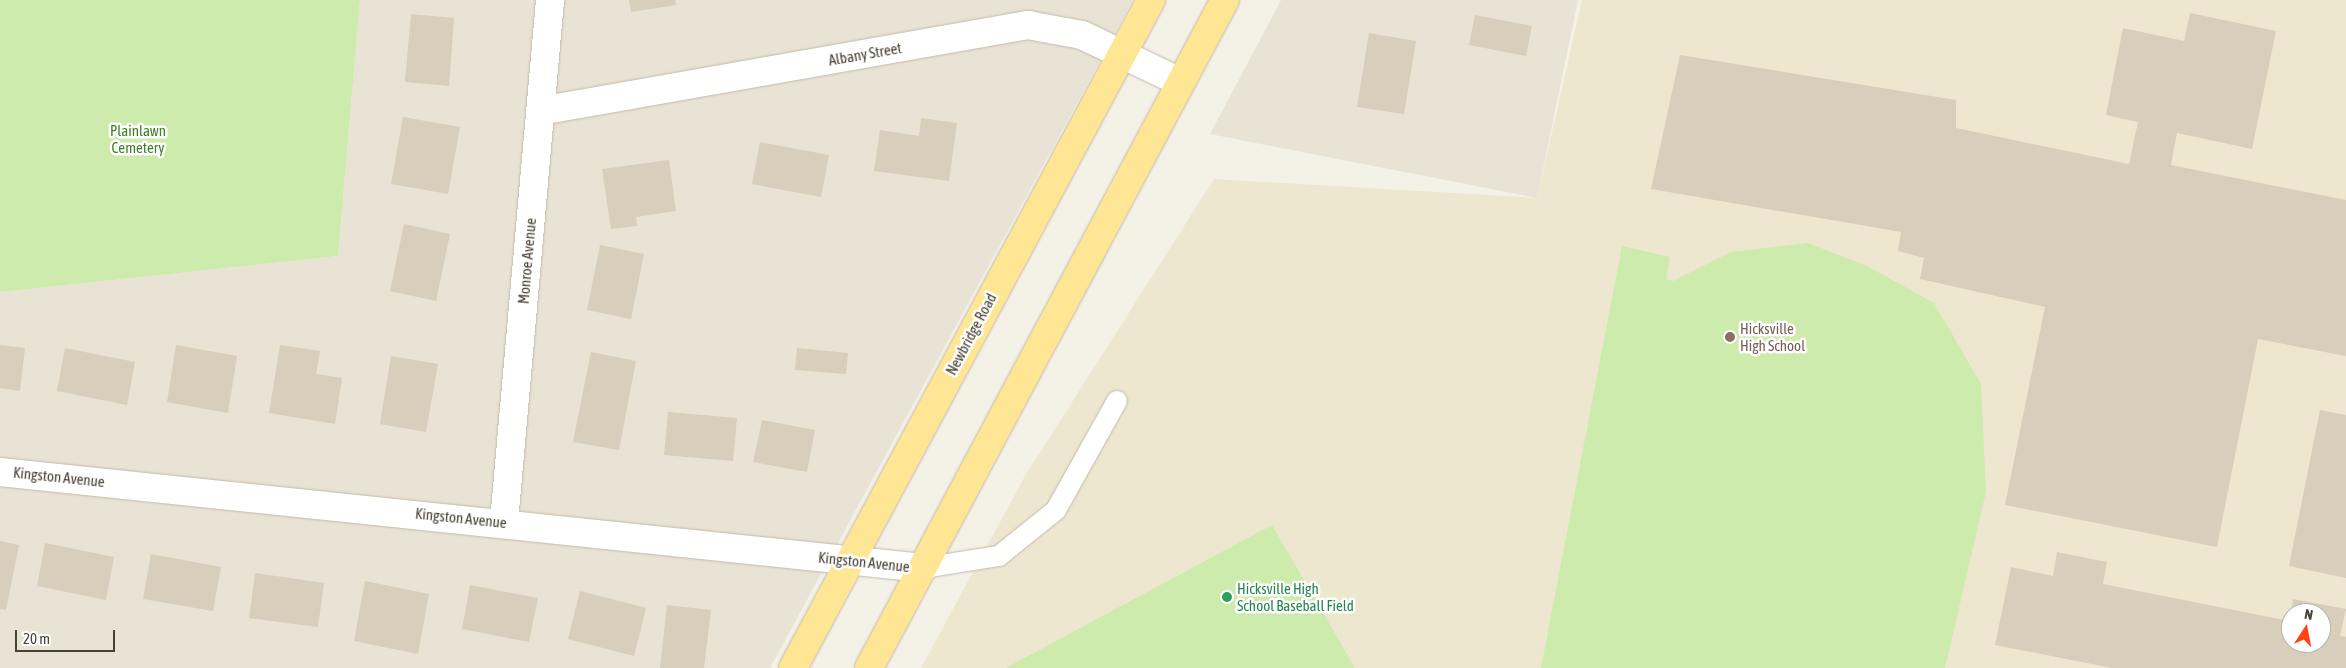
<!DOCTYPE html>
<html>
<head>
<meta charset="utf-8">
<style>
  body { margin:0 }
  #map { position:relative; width:2346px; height:668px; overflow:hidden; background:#f4f1e7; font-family:"Asap Condensed",sans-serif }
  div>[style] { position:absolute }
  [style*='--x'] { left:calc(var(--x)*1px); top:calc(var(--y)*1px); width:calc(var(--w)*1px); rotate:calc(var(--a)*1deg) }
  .residential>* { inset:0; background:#e9e3d5 }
  .education>* { inset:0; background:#eee7d0 }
  .green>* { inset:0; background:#ccebad }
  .building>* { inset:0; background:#d7cebc }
  .roads { filter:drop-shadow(0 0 1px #c1baa9) drop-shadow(0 0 1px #c1baa9) }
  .service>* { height:20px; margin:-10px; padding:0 10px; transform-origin:10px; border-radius:10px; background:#fff }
  .minor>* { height:28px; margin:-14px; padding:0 14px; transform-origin:14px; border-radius:14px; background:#fff }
  .primary>* { height:28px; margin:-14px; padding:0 14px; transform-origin:14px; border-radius:14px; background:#ffe695 }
  .dots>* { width:14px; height:14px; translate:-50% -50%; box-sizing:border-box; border:2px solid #fff; border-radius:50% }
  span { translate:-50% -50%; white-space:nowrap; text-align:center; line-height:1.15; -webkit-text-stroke:5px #fff; paint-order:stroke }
  .street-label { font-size:15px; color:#484235 }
  .park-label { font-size:15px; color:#427e25 }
  .education-label { font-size:15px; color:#785e54 }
  .left { translate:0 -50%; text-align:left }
  .leisure-label { font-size:15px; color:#27864d }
  .north { position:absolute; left:2281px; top:603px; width:50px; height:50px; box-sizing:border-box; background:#fff; border:1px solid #b6b3ae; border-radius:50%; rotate:11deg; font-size:14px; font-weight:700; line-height:20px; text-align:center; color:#484235 }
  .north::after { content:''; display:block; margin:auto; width:18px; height:22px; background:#ff4313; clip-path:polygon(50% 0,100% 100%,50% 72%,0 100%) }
  .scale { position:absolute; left:15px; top:630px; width:100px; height:22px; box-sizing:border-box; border:2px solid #484235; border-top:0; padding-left:6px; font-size:15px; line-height:18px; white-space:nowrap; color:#484235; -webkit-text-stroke:4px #fff; paint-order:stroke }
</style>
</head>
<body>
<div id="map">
  <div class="residential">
    <div style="clip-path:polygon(360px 0,1133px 0,770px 668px,0 668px,0 292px,338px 256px)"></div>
    <div style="clip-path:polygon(1281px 0,1578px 0,1537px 198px,1210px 134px)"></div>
  </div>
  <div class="education">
    <div style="clip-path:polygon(evenodd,1582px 0,2346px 0,2346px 668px,921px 668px,1025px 476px,1214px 179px,1537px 198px,1582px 0,2291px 613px,2321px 613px,2321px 643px,2291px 643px,2291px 613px)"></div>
  </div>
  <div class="green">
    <div style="clip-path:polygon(0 0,360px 0,338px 256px,0 292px)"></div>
    <div style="clip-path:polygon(1808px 243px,1867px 266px,1934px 303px,1981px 384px,1986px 492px,1945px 668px,1541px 668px,1622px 246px,1670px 257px,1666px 279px,1673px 281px,1731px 252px)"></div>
    <div style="clip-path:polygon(1272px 525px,1355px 668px,1006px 668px)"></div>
  </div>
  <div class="building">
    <div style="clip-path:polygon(629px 0,675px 0,676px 5px,631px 12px)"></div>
    <div style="clip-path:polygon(2190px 13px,2276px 31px,2252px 149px,2177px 133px,2171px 165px,2346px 200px,2346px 356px,2258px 339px,2217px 547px,2005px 505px,2045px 307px,1920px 279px,1924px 258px,1898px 251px,1901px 232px,1651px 189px,1680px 55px,1956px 100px,1956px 128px,2129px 164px,2138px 122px,2106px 115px,2123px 28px,2184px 41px)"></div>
    <div style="clip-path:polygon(411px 14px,454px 18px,449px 86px,405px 82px)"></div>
    <div style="clip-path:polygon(1475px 15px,1532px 26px,1526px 56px,1469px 45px)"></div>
    <div style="clip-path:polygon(1369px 33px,1416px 41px,1404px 114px,1357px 107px)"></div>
    <div style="clip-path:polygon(403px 117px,460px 127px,448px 194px,391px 184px)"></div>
    <div style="clip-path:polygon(921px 118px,957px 123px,949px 181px,874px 171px,880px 130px,919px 136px)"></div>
    <div style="clip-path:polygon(760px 142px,829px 155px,821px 197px,752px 184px)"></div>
    <div style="clip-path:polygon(669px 160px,676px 211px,636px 217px,637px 226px,611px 229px,602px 169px)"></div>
    <div style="clip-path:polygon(404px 224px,450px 234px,436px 301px,390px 291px)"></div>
    <div style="clip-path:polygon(600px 245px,644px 254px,631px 319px,587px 310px)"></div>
    <div style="clip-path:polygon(0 345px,25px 348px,20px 391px,0 388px)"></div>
    <div style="clip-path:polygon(176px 345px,237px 356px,228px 413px,167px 402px)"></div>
    <div style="clip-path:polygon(280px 345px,320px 351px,316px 374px,342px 378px,335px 424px,269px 413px)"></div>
    <div style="clip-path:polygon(65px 348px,135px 362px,127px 405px,57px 391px)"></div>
    <div style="clip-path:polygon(797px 348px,848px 353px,846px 374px,795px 370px)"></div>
    <div style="clip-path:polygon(591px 352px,636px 361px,619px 450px,573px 442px)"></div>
    <div style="clip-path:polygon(391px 356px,438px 364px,426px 432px,380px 424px)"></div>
    <div style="clip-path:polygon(2320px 410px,2346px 415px,2346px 578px,2289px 566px)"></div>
    <div style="clip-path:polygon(668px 412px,737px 418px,733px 461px,664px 455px)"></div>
    <div style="clip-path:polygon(762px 420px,815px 430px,807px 472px,753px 462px)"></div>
    <div style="clip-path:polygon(0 541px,19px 545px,6px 610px,0 609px)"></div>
    <div style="clip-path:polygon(45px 543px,114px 557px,106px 600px,37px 586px)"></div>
    <div style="clip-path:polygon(2057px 552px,2107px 562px,2103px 584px,2289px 621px,2291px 617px,2291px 643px,2321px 643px,2321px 613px,2291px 613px,2293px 599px,2346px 609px,2340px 636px,2346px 637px,2346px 668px,2112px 668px,1995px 645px,2011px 567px,2053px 576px)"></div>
    <div style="clip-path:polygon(151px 554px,221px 567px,213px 611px,143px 599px)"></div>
    <div style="clip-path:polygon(255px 573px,324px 583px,318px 627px,249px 618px)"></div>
    <div style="clip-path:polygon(365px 581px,429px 594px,418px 654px,354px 641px)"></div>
    <div style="clip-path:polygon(470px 585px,538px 598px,529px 642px,462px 629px)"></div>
    <div style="clip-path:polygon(580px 591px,646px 608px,634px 656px,568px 639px)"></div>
    <div style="clip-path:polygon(667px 605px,711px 610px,704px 668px,660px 668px)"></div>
  </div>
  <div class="roads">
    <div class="service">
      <div style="--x:923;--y:568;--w:77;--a:-9"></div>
      <div style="--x:999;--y:556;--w:73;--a:-38.9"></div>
      <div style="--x:1056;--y:510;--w:125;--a:-60.8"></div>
    </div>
    <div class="minor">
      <div style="--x:540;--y:111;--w:496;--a:-10"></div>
      <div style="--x:1028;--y:25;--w:55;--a:10.5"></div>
      <div style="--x:1082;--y:35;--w:109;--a:25.6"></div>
      <div style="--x:0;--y:472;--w:928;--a:5.94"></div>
      <div style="--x:504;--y:522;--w:524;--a:-84.96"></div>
    </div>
    <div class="primary">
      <div style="--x:793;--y:668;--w:758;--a:-61.81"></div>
      <div style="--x:869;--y:668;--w:757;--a:-61.95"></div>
    </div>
  </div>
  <div class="dots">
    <div style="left:1730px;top:337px;background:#8d6e63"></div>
    <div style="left:1227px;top:597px;background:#2e9e5b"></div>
  </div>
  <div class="street-label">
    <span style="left:865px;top:54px;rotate:-10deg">Albany Street</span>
    <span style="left:527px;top:261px;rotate:-85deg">Monroe Avenue</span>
    <span style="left:971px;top:334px;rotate:-62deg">Newbridge Road</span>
    <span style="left:59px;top:477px;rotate:6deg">Kingston Avenue</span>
    <span style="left:461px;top:518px;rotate:6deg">Kingston Avenue</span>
    <span style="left:864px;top:562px;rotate:6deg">Kingston Avenue</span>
  </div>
  <div class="park-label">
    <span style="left:138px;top:139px">Plainlawn<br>Cemetery</span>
  </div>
  <div class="education-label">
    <span class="left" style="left:1740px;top:337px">Hicksville<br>High School</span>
  </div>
  <div class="leisure-label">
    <span class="left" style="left:1237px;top:597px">Hicksville High<br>School Baseball Field</span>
  </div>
  <div class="north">N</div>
  <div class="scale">20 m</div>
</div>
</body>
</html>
